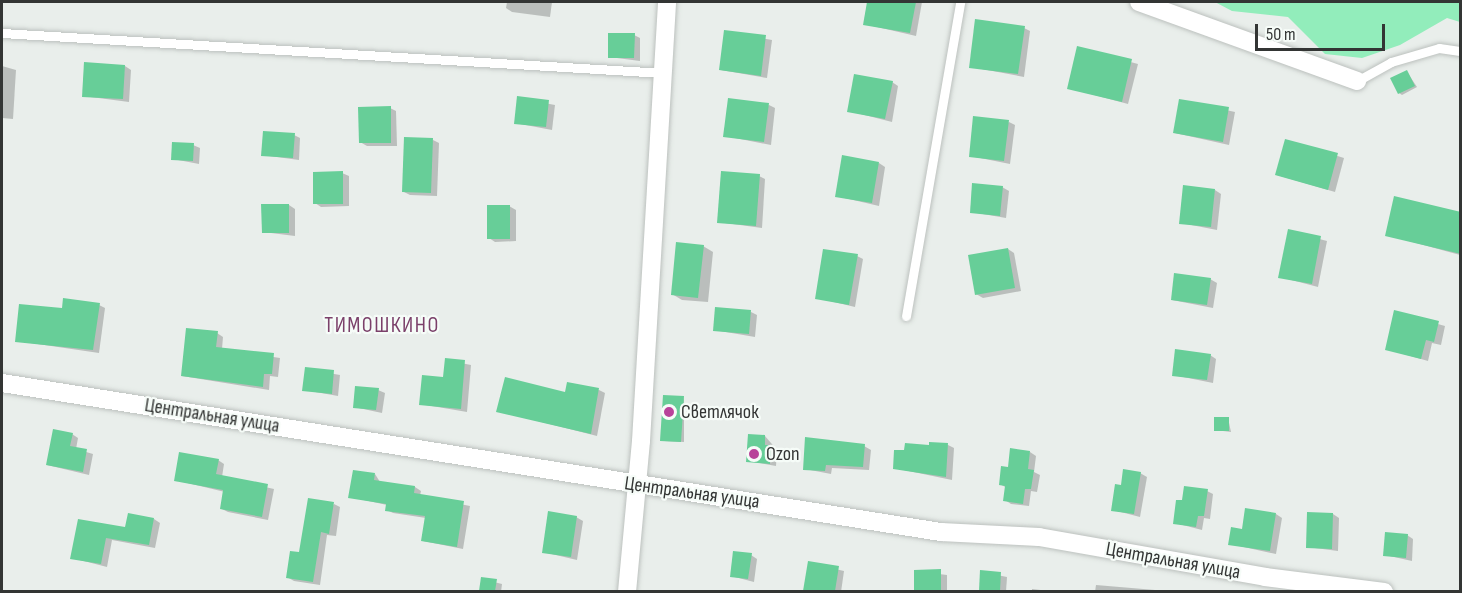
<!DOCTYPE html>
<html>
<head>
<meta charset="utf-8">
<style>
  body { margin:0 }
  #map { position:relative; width:1462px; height:593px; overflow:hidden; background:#e9eeeb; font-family:"Sofia Sans Condensed",sans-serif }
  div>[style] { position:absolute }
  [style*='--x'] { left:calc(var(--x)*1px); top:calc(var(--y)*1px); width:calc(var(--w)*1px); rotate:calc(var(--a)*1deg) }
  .green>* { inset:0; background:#92edbb }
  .shadow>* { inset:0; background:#0003 }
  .building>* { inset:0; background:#67ce98 }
  .roads { filter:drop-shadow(0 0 2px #bcc1be) drop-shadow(0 0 2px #bcc1be) }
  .service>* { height:9px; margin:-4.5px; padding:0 4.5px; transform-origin:4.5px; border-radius:4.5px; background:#fff }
  .minor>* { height:18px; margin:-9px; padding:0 9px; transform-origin:9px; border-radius:9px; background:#fff }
  .dots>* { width:16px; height:16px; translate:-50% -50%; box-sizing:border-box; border:3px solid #f6fcf8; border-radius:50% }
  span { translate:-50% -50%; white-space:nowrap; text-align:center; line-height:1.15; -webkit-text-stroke:4.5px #f6fcf8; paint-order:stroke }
  .poi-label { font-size:20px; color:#333534 }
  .left { translate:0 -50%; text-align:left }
  .street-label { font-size:20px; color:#333534 }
  .quarter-label { font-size:22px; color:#7b406a; letter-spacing:1.5px }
  .frame { position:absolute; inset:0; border:3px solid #333534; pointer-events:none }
  .scale { position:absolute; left:1255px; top:24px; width:130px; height:27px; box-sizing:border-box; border:3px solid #333534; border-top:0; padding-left:8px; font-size:18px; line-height:21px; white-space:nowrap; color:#333534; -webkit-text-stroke:4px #f6fcf8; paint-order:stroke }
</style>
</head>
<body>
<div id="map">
  <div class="green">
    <div style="clip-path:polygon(1215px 2px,1460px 2px,1460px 22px,1447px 18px,1400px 45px,1362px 58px,1325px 54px,1288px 17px,1232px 11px)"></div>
  </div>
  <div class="shadow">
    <div style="clip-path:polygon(507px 2px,552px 2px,550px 17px,512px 12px,506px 8px)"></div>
    <div style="clip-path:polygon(868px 2px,922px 2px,916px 36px,864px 24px)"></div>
    <div style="clip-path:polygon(1024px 28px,1030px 31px,1024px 77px,971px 67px)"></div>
    <div style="clip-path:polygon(725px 32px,772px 40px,767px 78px,721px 70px)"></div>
    <div style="clip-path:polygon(634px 35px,640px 38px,640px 61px,609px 57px)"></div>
    <div style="clip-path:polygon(1078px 48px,1138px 64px,1128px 104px,1068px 88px)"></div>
    <div style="clip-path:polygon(2px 66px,16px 70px,13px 119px,2px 118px)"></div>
    <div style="clip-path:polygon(125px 66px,131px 70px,129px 102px,83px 96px)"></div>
    <div style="clip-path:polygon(1407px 72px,1417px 87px,1402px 95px,1399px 93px)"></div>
    <div style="clip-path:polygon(892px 82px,898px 86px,892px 122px,849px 111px)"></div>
    <div style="clip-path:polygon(518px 98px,555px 105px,552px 130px,515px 123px)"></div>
    <div style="clip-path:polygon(1181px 100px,1235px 112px,1229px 145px,1175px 133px)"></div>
    <div style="clip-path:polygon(769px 105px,775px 108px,771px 145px,725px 136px)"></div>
    <div style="clip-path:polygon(390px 108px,396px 111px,397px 146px,367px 146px,360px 142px)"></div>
    <div style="clip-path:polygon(1009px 122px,1015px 125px,1010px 164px,970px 156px)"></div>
    <div style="clip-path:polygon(294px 135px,300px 138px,299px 160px,262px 155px)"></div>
    <div style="clip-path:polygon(433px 140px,439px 143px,437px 196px,410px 195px,404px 192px)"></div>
    <div style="clip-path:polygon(1286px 140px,1344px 158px,1335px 192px,1277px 175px)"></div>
    <div style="clip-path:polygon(193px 145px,200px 148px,199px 164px,173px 159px)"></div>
    <div style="clip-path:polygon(879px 163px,885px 167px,879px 206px,836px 196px)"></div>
    <div style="clip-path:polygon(342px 173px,349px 176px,349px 206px,321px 207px,315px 203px)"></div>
    <div style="clip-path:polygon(759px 176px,765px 179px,762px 228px,718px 222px)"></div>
    <div style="clip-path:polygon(1002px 187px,1009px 191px,1006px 218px,971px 212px)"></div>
    <div style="clip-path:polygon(1215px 190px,1221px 194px,1217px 230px,1181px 223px)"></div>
    <div style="clip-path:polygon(289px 205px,295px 209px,295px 236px,263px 232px)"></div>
    <div style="clip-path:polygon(509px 206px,516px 210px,516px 241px,495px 242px,489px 238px)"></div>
    <div style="clip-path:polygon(1460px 214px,1460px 255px,1387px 235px)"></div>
    <div style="clip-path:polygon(1289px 231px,1327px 241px,1318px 287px,1280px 277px)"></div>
    <div style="clip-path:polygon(703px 246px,713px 252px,708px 302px,682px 300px,672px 294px)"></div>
    <div style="clip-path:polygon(1008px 249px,1014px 253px,1021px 291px,983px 298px,976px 294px)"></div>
    <div style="clip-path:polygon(857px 256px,863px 259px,855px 307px,817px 298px)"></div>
    <div style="clip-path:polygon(1210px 279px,1217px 283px,1213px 308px,1172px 300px)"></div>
    <div style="clip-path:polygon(99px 305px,105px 308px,99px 353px,17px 341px,63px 310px)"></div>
    <div style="clip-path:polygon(751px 312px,757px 315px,755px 337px,714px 330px)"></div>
    <div style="clip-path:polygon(1395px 312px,1445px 326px,1441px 345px,1432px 343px,1428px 361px,1386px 349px)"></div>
    <div style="clip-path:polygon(217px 333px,223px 337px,222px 349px,280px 358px,278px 377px,270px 376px,269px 390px,182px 376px)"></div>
    <div style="clip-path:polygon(1210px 355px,1216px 359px,1213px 383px,1173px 375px)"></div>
    <div style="clip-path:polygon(446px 360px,471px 365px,467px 412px,420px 404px,445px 379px)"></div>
    <div style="clip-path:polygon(306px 369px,340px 375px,338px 396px,304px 390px)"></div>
    <div style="clip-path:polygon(378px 390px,385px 393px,382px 413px,354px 407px)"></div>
    <div style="clip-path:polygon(599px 390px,605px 393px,597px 436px,498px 411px)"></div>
    <div style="clip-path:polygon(684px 398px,684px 442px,664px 441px,662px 440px)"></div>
    <div style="clip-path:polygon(1228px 418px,1231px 432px,1215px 430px)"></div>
    <div style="clip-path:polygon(72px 434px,78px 438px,76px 449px,93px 454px,89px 475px,47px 465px)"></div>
    <div style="clip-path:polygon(765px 436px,777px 450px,776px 466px,748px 461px)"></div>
    <div style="clip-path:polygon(948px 445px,954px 448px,952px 480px,894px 468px,930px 447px)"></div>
    <div style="clip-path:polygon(864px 446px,871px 450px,869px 470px,832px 468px,831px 474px,805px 469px)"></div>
    <div style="clip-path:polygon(1030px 452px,1036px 456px,1034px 472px,1040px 475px,1037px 492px,1031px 491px,1029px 506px,1011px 504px,1005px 500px,1007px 488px,1000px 484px,1009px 468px)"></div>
    <div style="clip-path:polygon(218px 460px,224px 464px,222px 477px,274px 489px,268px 520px,228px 512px,222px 509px,225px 492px,175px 480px)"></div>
    <div style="clip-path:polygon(1140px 473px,1147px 477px,1140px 517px,1113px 510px)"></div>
    <div style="clip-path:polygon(375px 474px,380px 482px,415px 487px,421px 491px,420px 496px,470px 506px,463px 549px,423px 541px,426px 518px,393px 513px,387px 510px,387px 505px,350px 497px)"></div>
    <div style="clip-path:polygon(1207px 491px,1213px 494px,1210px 519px,1204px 518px,1202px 530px,1175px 523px,1183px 502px)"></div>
    <div style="clip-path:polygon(334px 504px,340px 507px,336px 536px,327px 535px,320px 585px,294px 581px,287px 577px)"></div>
    <div style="clip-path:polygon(1276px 514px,1282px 518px,1276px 554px,1230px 544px,1243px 530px)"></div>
    <div style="clip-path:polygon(1333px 514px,1339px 518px,1338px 551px,1307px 547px)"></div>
    <div style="clip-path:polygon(576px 517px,583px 521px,577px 560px,543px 552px)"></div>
    <div style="clip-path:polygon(154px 519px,160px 523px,155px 548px,112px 540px,107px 567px,72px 558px,79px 520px,127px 529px)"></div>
    <div style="clip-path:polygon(1407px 535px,1413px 539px,1412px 561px,1385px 555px)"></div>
    <div style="clip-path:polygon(751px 555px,757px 559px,754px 582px,731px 576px)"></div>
    <div style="clip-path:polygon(809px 563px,844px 571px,841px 592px,804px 592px)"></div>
    <div style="clip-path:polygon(915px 571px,947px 575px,947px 592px,916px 592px)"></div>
    <div style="clip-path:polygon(982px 572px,1007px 577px,1006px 592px,980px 592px)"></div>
    <div style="clip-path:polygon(482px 579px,502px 584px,501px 592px,480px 592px)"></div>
    <div style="clip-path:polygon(1096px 585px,1167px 591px,1167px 592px,1095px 592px)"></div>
    <div style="clip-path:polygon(1032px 589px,1058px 592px,1032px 592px)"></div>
  </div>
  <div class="building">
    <div style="clip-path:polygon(867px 2px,916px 2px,910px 33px,863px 25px)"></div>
    <div style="clip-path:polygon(975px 19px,1025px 26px,1018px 74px,969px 68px)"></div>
    <div style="clip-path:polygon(724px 30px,766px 35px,761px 76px,719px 70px)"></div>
    <div style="clip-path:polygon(608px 33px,635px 33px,634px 58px,608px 58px)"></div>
    <div style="clip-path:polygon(1077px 46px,1132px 59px,1122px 102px,1067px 89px)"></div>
    <div style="clip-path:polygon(84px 62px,125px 65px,123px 99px,82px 97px)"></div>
    <div style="clip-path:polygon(1407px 70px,1415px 86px,1398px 94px,1390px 78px)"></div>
    <div style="clip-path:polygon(854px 74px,893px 81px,885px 119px,847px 112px)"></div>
    <div style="clip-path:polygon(517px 96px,549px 100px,546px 127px,514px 124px)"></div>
    <div style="clip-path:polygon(728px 98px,769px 103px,764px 142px,723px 137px)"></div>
    <div style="clip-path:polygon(1179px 99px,1229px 107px,1223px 142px,1173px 133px)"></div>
    <div style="clip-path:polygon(391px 106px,391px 143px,359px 143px,358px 107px)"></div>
    <div style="clip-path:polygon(973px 116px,1009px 120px,1004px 161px,969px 157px)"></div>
    <div style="clip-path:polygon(263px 131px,295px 133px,293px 158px,261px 156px)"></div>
    <div style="clip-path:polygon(404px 137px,433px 138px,431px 193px,402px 192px)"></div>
    <div style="clip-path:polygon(1285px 139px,1338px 153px,1328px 190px,1275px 175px)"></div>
    <div style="clip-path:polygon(172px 142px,194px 143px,193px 161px,171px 160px)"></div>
    <div style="clip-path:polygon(842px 155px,879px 162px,872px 203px,835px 197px)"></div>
    <div style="clip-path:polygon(343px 171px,343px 204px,313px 204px,313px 172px)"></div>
    <div style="clip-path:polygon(721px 171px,760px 174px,756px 226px,717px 223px)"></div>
    <div style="clip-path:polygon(972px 183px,1003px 186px,1000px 216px,970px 213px)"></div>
    <div style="clip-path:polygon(1183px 185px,1215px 189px,1211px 227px,1179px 224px)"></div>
    <div style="clip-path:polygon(1394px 196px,1461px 212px,1461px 254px,1385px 236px)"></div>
    <div style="clip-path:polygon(261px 204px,289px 204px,289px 233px,262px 233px)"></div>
    <div style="clip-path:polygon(487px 205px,510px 205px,510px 239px,487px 239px)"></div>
    <div style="clip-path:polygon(1288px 229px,1321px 236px,1312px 284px,1278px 278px)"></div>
    <div style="clip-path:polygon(676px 242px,704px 245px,698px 298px,671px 295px)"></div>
    <div style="clip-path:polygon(1008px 248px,1015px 288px,975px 295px,968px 255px)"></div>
    <div style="clip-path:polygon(823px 249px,858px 254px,849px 305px,815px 299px)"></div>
    <div style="clip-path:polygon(1174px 273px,1211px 278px,1207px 305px,1171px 300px)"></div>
    <div style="clip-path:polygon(63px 298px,100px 303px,93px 350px,15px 342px,19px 304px,62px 308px)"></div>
    <div style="clip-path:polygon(715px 307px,751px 310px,749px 334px,713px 331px)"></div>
    <div style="clip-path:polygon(1394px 310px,1439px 321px,1434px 342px,1426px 340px,1421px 359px,1385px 350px)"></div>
    <div style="clip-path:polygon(186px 328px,218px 331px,216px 347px,274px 353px,272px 374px,264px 374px,263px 387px,181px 376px)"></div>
    <div style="clip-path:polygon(1175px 349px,1211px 354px,1207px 380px,1172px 376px)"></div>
    <div style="clip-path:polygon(445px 358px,465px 360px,461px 409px,419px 405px,422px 375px,443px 377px)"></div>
    <div style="clip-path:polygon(305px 367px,334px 370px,332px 394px,302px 391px)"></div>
    <div style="clip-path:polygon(505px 377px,565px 392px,567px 382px,599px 388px,591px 434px,496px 412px)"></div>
    <div style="clip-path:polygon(355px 386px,379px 388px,376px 410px,353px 408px)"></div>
    <div style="clip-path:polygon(663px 395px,684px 396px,681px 442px,660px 441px)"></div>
    <div style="clip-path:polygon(1214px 417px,1229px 417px,1229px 431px,1214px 431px)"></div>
    <div style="clip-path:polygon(53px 429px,73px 433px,70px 446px,87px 449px,83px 472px,46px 465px)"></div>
    <div style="clip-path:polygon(748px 434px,765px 435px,765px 445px,771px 445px,770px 464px,746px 462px)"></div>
    <div style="clip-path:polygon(805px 437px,865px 444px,863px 467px,826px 465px,825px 471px,803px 470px)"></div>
    <div style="clip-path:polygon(929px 442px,948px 443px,946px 477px,893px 469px,894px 450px,904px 450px,905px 443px,929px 445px)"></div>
    <div style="clip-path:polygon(1010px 448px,1030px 451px,1028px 469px,1034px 470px,1031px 489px,1025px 489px,1023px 504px,1003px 501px,1005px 486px,999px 485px,1001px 466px,1008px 467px)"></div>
    <div style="clip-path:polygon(179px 452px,219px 459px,216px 474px,268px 484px,262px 517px,220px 509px,223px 490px,174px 481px)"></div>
    <div style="clip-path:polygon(1123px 469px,1141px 472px,1134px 514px,1111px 511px,1115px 484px,1121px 485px)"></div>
    <div style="clip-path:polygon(353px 470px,375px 473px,374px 480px,415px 486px,414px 493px,464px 501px,457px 547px,421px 541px,425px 516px,385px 511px,386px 504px,348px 498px)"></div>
    <div style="clip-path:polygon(1184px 486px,1208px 489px,1204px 516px,1198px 516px,1196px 527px,1173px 524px,1176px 500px,1182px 500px)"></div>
    <div style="clip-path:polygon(308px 498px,334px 502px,329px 534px,321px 532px,313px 582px,286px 578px,290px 551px,299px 552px)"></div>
    <div style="clip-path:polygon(1245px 508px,1276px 513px,1270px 551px,1228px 545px,1231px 527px,1242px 529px)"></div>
    <div style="clip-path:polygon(548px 511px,577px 516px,571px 557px,542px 553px)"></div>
    <div style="clip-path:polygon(1307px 512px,1333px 513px,1332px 549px,1306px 548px)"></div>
    <div style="clip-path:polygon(128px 513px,154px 518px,149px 545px,106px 538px,101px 564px,70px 559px,78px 519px,125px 527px)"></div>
    <div style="clip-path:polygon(1385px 532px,1408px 534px,1406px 558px,1383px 556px)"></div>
    <div style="clip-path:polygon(733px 551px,752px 553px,748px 579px,730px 577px)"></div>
    <div style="clip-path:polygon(808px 561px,839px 566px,835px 591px,803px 591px)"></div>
    <div style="clip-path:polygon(941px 569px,941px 591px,914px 591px,914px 570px)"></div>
    <div style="clip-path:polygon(980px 570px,1001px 572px,1000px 591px,979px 591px)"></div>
    <div style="clip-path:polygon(481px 577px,497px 579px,495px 591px,479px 591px)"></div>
  </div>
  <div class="roads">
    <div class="service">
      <div style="--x:2;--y:33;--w:663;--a:3.46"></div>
      <div style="--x:1357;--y:81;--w:39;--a:-29"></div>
      <div style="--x:1391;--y:62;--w:50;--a:-16.3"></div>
      <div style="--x:1439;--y:48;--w:21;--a:8"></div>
      <div style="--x:906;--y:316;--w:319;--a:-80.2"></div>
    </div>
    <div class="minor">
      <div style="--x:1139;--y:2;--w:232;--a:19.9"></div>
      <div style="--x:2;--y:383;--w:951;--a:9.02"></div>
      <div style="--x:941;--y:532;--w:98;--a:2.9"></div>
      <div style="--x:1039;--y:537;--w:230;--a:10"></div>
      <div style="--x:1265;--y:577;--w:120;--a:7.2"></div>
      <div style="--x:627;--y:592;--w:152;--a:-84.7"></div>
      <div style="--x:641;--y:441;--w:440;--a:-86.6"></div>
    </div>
  </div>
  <div class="dots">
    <div style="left:669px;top:412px;background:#b8439a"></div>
    <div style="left:754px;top:454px;background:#b8439a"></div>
  </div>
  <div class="poi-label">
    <span class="left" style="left:681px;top:412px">Светлячок</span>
    <span class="left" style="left:766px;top:454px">Ozon</span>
  </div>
  <div class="street-label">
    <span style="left:212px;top:416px;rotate:9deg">Центральная улица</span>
    <span style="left:692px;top:493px;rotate:8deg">Центральная улица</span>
    <span style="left:1173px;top:561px;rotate:10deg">Центральная улица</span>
  </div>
  <div class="quarter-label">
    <span style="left:382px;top:326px">ТИМОШКИНО</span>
  </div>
  <div class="frame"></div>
  <div class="scale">50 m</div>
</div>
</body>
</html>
